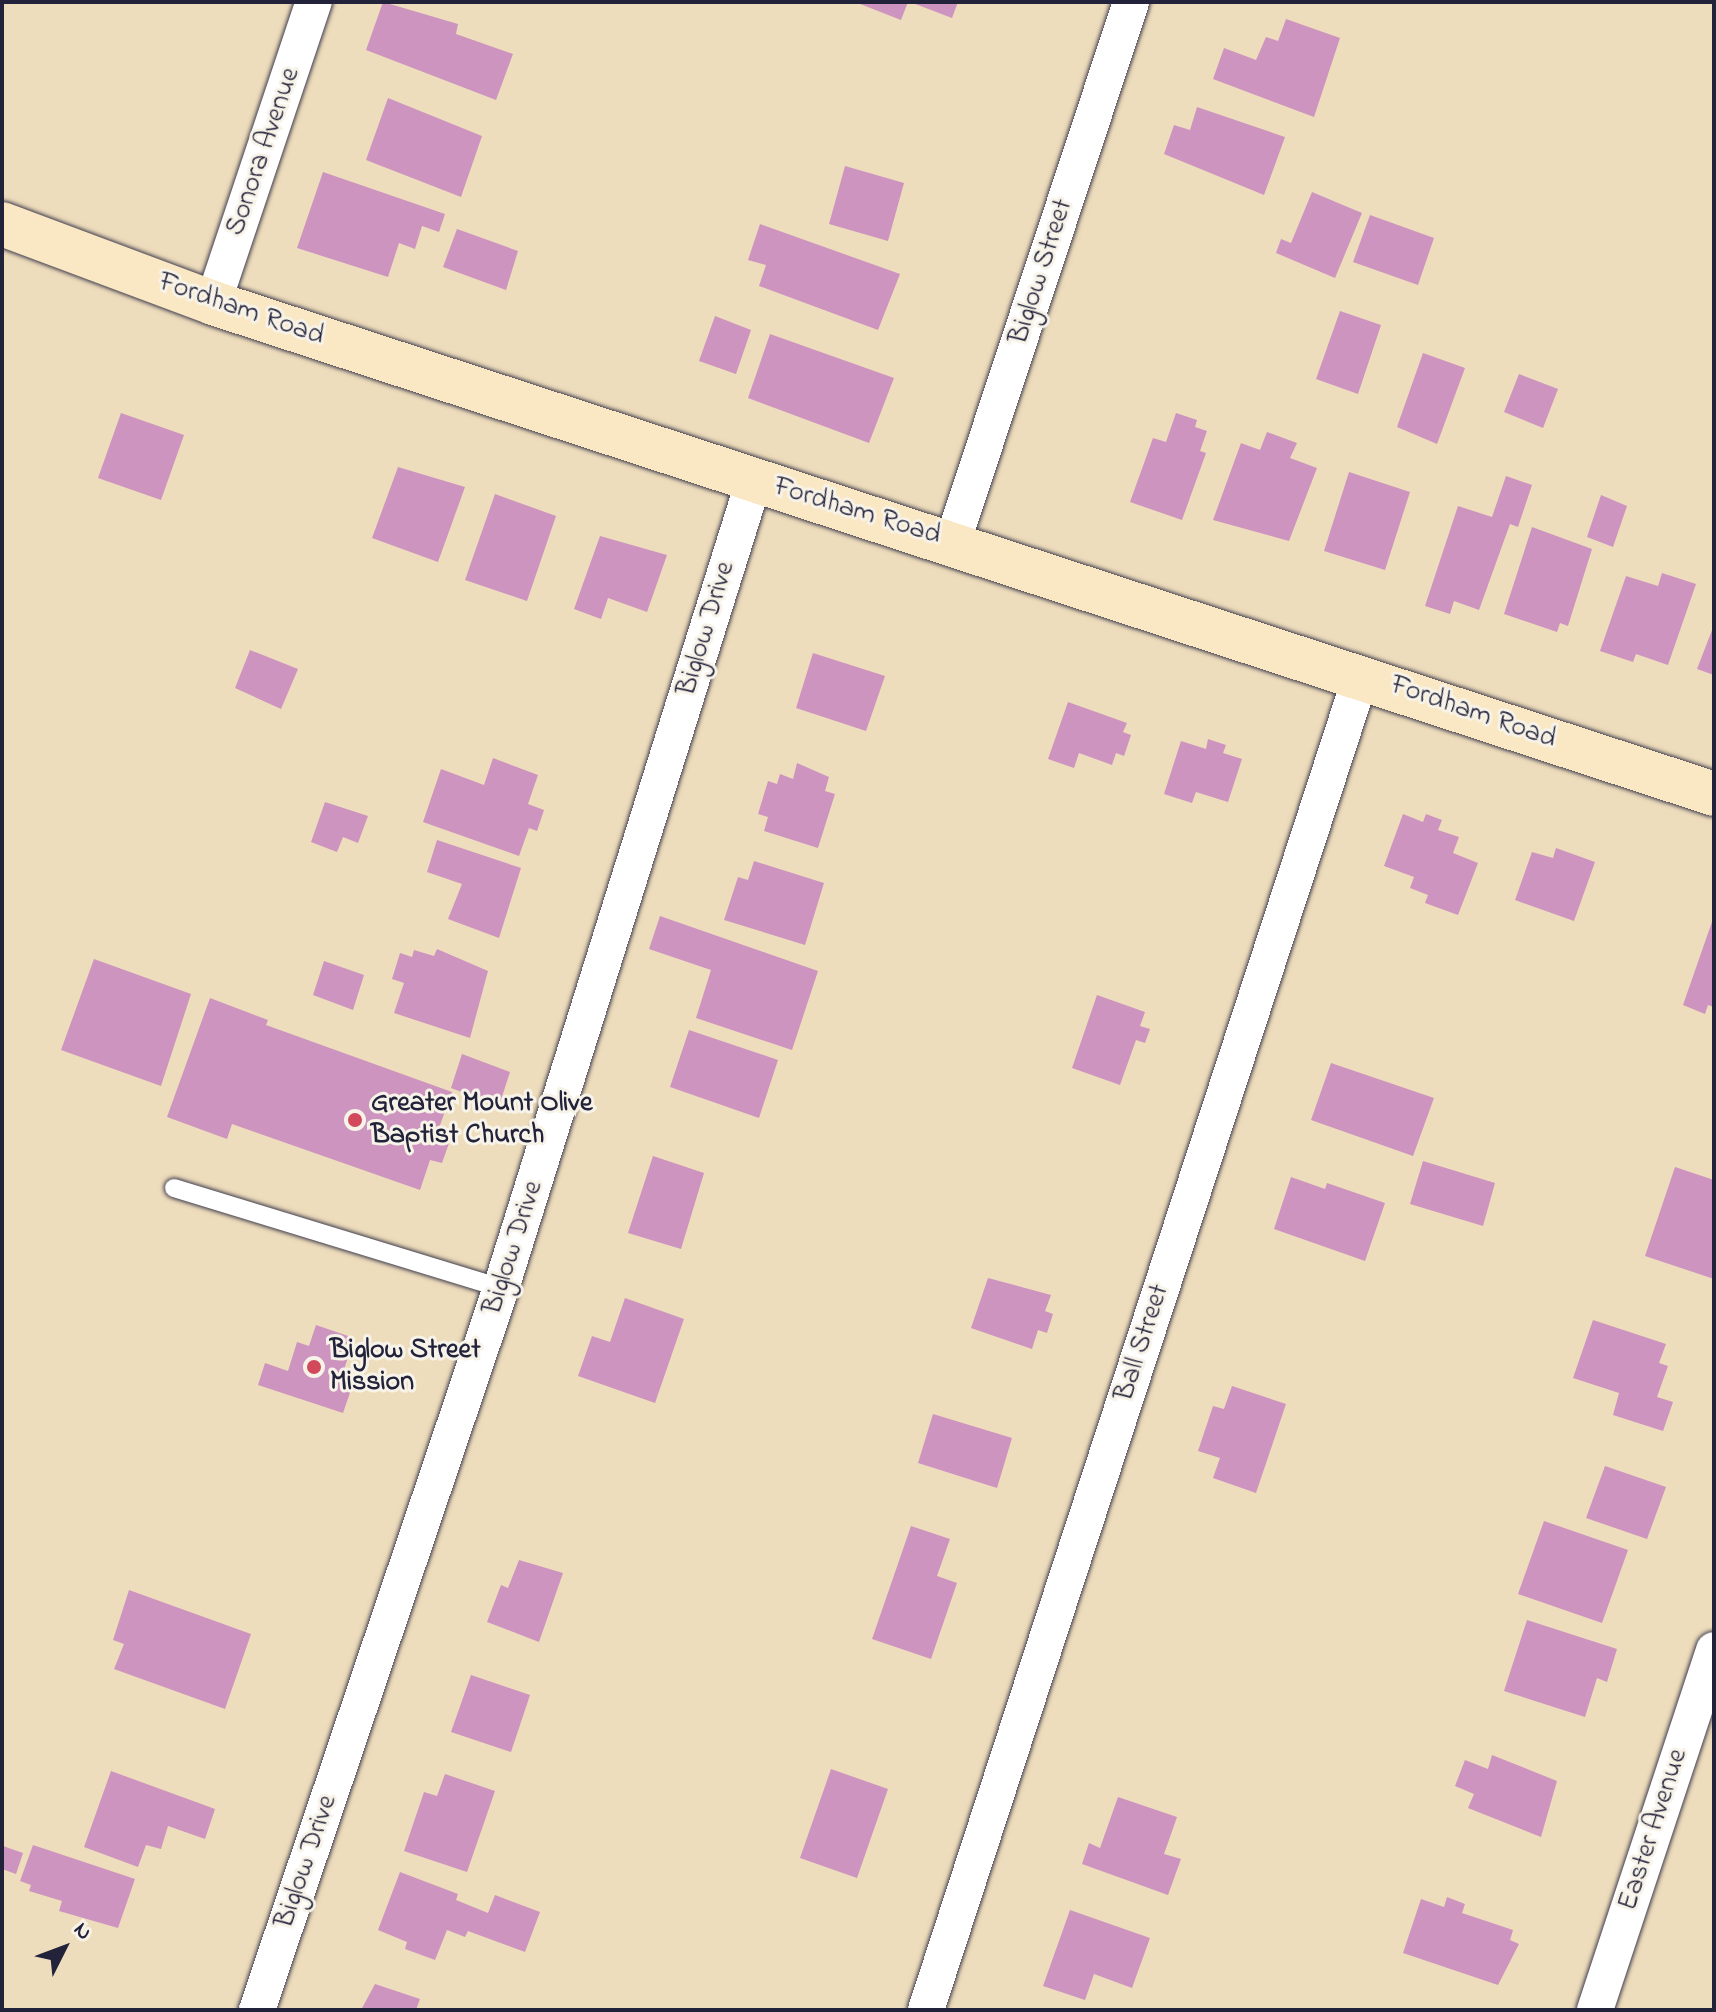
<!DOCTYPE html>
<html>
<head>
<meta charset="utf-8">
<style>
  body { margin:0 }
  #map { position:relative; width:1716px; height:2012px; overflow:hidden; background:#eeddbc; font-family:"Indie Flower",sans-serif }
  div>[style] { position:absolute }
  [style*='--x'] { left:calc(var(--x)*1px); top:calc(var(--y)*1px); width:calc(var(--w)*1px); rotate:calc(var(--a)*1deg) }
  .building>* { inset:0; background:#cd94bf }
  .roads { filter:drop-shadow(0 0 2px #413e4e) drop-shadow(0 0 2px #413e4e) }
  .lane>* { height:18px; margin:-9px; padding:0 9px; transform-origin:9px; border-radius:9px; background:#fff }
  .street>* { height:36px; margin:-18px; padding:0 18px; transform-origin:18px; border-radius:18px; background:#fff }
  .secondary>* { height:44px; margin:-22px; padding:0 22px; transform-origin:22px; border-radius:22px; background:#fae7c3 }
  .dots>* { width:22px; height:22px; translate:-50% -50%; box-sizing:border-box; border:4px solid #f7f3e8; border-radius:50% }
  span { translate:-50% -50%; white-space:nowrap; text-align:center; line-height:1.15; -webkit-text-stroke:6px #f7f3e8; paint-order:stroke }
  .street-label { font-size:28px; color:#22223b }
  .poi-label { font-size:28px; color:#22223b; font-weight:700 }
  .left { translate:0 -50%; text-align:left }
  .frame { position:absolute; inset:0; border:4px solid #22223b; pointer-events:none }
  .north { position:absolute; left:24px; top:1908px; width:80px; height:80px; -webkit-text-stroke:6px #f7f3e8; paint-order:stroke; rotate:48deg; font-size:22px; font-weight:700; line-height:32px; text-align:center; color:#22223b }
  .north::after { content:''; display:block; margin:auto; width:28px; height:36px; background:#22223b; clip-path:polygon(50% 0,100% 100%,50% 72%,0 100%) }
</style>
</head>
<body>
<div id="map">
  <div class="building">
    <div style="clip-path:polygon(383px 2px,458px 24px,456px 34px,513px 54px,496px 100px,366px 50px)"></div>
    <div style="clip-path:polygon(855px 2px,908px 2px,901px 20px)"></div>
    <div style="clip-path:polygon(910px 2px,958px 2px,952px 18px)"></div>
    <div style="clip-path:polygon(1286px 19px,1340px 38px,1314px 117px,1213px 79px,1224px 48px,1256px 60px,1266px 37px,1278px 41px)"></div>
    <div style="clip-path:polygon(388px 98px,482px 136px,461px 197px,366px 160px)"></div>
    <div style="clip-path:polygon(1197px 107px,1285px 137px,1264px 195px,1164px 154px,1174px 125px,1190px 130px)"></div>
    <div style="clip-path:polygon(845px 166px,904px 183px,888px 241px,829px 224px)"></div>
    <div style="clip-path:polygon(323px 172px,445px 214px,439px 232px,422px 226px,415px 249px,399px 243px,388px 277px,297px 248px)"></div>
    <div style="clip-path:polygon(1312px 192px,1362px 213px,1335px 278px,1276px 253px,1281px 239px,1291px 243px)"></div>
    <div style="clip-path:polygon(1370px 215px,1434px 238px,1418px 285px,1353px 262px)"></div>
    <div style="clip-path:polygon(760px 224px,900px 274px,878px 330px,759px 286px,766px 265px,748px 260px)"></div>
    <div style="clip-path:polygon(457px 229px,518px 251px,506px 290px,443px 267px)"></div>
    <div style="clip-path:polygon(1340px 311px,1381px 325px,1358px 394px,1316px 379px)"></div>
    <div style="clip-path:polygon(715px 316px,751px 330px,736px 374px,699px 361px)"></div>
    <div style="clip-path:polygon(770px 334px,894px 378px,869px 443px,748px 398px)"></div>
    <div style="clip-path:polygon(1423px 353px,1465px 368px,1437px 444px,1397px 427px)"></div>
    <div style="clip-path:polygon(1519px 374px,1558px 389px,1543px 428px,1504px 412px)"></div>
    <div style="clip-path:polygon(121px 413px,184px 435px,161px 500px,98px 478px)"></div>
    <div style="clip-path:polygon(1176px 413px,1197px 420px,1195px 427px,1207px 431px,1200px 451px,1206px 453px,1182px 520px,1130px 502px,1153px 438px,1166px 442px)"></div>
    <div style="clip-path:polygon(1267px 432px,1297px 443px,1290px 458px,1317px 468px,1289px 541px,1213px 520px,1241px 443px,1260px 450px)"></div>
    <div style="clip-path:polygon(398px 467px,465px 487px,438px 562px,372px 538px)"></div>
    <div style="clip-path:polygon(1349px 472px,1410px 492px,1385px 570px,1324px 551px)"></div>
    <div style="clip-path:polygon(1506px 476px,1532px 485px,1518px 527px,1510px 524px,1479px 610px,1454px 601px,1450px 614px,1425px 606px,1458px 506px,1492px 517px)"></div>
    <div style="clip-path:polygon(495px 494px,556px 516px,527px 601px,465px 580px)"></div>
    <div style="clip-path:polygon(1601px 495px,1627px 506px,1613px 547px,1587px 537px)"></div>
    <div style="clip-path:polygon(1532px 527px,1592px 549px,1568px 626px,1560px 623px,1557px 632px,1504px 614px)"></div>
    <div style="clip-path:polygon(600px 536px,667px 555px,647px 612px,608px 598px,601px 619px,574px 609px)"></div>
    <div style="clip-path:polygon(1662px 573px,1696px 584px,1668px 665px,1636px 654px,1633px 662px,1600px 651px,1626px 576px,1658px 586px)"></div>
    <div style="clip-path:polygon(1714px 625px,1714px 675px,1697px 669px)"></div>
    <div style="clip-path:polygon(250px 650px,298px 669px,281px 709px,235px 688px)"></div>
    <div style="clip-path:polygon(813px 653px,885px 676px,866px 731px,796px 708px)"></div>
    <div style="clip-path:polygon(1068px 702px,1127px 723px,1123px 732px,1131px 735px,1124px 756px,1116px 753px,1112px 765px,1079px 753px,1074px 768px,1048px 759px)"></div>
    <div style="clip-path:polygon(1208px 739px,1226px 745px,1223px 753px,1242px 759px,1228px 802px,1196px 792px,1192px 803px,1164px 794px,1181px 741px,1206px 749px)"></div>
    <div style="clip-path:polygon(493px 758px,538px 775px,528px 804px,544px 810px,537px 831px,529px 828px,519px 856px,423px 822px,441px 769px,484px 785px)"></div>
    <div style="clip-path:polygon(797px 763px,829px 777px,825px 791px,835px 794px,818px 848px,764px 831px,768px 817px,758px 814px,768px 781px,777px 784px,780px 774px,793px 779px)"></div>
    <div style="clip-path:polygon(325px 802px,368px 816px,358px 843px,343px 837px,337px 852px,311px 842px)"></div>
    <div style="clip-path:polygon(1403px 814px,1423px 822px,1426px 814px,1442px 820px,1438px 830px,1459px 837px,1453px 853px,1478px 863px,1458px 915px,1425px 903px,1428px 895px,1410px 888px,1414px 877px,1384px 866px)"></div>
    <div style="clip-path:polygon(437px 840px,521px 868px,499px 938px,448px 919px,462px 884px,427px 872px)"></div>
    <div style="clip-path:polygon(1556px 848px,1595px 862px,1574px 921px,1515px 900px,1532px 852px,1553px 858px)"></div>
    <div style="clip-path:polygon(754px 861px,824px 883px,805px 945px,724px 920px,738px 877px,748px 880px)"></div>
    <div style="clip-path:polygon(660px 916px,818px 971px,792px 1050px,696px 1018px,711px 970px,649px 949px)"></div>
    <div style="clip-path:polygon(1714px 916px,1714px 1007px,1708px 1005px,1705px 1014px,1683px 1005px)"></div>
    <div style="clip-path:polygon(437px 949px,488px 971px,470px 1038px,394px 1013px,404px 983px,392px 979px,400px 953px,412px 957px,414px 950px,434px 956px)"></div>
    <div style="clip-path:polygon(94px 959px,191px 994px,161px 1086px,61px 1050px)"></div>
    <div style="clip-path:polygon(324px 961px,364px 975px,353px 1010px,313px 995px)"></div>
    <div style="clip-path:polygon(1097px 995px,1145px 1012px,1140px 1026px,1150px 1029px,1145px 1043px,1136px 1040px,1120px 1085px,1072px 1068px)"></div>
    <div style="clip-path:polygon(210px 998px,268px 1020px,266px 1025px,452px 1092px,439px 1128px,453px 1132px,442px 1163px,430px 1160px,420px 1190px,232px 1124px,227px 1139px,167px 1117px)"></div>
    <div style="clip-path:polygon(689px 1030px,778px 1060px,759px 1118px,670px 1087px)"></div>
    <div style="clip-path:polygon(462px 1054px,510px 1072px,499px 1106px,451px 1088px)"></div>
    <div style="clip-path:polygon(1331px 1063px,1434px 1098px,1413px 1156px,1311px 1120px)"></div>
    <div style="clip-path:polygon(653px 1156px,704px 1173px,681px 1249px,628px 1233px)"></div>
    <div style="clip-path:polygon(1423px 1161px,1495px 1183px,1483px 1226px,1410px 1204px)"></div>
    <div style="clip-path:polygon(1675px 1167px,1714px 1180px,1714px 1279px,1645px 1256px)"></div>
    <div style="clip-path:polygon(1291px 1177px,1325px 1189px,1327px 1183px,1385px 1203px,1365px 1261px,1274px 1229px)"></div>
    <div style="clip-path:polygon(988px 1278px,1051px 1295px,1045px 1311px,1053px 1314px,1047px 1333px,1038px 1330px,1032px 1349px,971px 1328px)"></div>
    <div style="clip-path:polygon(625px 1298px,684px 1319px,655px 1403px,578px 1376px,592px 1336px,610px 1342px)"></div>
    <div style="clip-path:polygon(1593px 1320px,1666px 1344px,1659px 1363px,1668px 1366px,1657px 1397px,1673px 1402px,1663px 1431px,1613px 1415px,1619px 1393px,1573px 1378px)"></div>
    <div style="clip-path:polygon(316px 1325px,354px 1338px,342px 1376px,354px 1381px,343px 1413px,258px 1385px,265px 1363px,288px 1371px,297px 1342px,309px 1346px)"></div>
    <div style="clip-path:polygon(1232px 1386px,1286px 1404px,1256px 1493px,1213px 1478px,1220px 1458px,1198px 1451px,1213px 1406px,1224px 1409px)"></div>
    <div style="clip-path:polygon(933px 1414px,1012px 1438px,997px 1488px,918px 1463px)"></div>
    <div style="clip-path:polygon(1605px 1466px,1666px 1487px,1647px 1539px,1586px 1518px)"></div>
    <div style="clip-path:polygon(1544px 1521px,1628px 1550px,1602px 1623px,1518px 1594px)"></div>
    <div style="clip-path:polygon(911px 1526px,950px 1539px,937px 1576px,957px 1583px,931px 1659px,872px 1639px)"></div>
    <div style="clip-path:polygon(519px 1560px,563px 1573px,539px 1642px,487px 1622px,501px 1585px,508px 1588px)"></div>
    <div style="clip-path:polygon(129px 1590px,251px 1634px,225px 1709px,114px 1669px,124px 1644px,113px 1640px)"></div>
    <div style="clip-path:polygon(1527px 1620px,1617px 1649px,1607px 1682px,1597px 1678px,1585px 1717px,1504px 1691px)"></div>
    <div style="clip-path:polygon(471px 1675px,530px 1695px,511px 1752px,451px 1732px)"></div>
    <div style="clip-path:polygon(1492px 1755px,1557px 1781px,1541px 1837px,1468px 1808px,1474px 1794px,1455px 1786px,1465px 1760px,1488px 1769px)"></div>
    <div style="clip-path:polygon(831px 1769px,888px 1789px,857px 1878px,800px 1858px)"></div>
    <div style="clip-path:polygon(111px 1771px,215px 1809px,205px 1839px,168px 1826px,161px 1849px,146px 1845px,138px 1867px,84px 1847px)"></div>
    <div style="clip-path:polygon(445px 1774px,495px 1791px,467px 1872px,404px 1851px,424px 1792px,437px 1796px)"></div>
    <div style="clip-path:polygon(1118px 1797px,1177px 1817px,1164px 1854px,1181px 1859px,1168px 1895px,1082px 1864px,1089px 1843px,1100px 1848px)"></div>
    <div style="clip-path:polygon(33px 1845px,135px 1879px,118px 1928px,59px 1911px,62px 1901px,29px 1891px,31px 1885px,20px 1881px)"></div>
    <div style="clip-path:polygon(3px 1846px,23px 1853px,16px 1874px,2px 1869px)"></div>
    <div style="clip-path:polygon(400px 1872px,458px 1894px,456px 1900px,488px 1913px,495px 1895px,540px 1912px,525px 1952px,468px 1931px,465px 1937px,447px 1930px,435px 1960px,405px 1949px,407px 1942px,378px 1930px)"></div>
    <div style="clip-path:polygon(1447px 1897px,1465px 1904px,1462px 1913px,1513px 1930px,1510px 1940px,1519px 1944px,1498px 1985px,1403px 1953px,1421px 1899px,1444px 1907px)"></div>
    <div style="clip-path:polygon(1070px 1910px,1150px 1938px,1132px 1988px,1094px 1974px,1085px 2000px,1043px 1986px)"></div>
    <div style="clip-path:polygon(375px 1984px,420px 1999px,416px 2010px,361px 2010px)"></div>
  </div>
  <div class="roads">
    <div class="lane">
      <div style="--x:174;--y:1188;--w:342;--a:17"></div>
    </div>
    <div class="street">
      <div style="--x:213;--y:303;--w:317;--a:-71.5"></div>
      <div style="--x:953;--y:541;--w:568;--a:-71.72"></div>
      <div style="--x:257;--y:2010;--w:762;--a:-71.33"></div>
      <div style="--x:501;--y:1288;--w:847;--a:-72.61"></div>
      <div style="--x:926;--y:2010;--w:1403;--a:-71.94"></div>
      <div style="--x:1595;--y:2010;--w:379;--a:-71.7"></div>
    </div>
    <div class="secondary">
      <div style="--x:2;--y:224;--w:225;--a:20.5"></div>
      <div style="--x:213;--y:303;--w:1579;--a:18.11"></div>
    </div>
  </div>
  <div class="dots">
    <div style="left:355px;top:1120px;background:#d1495b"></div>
    <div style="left:314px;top:1367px;background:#d1495b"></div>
  </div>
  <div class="street-label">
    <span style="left:264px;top:152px;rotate:-71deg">Sonora Avenue</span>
    <span style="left:1042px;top:272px;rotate:-72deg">Biglow Street</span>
    <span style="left:241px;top:310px;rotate:19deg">Fordham Road</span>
    <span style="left:857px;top:512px;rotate:17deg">Fordham Road</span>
    <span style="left:707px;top:629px;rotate:-73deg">Biglow Drive</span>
    <span style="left:1473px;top:713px;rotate:19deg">Fordham Road</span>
    <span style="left:514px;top:1248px;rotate:-72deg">Biglow Drive</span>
    <span style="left:1143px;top:1343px;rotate:-72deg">Ball Street</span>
    <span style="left:1654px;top:1830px;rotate:-72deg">Easter Avenue</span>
    <span style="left:307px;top:1862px;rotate:-71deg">Biglow Drive</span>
  </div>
  <div class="poi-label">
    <span class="left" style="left:371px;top:1120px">Greater Mount Olive<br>Baptist Church</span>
    <span class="left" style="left:330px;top:1367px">Biglow Street<br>Mission</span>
  </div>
  <div class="frame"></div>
  <div class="north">N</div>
</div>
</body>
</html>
